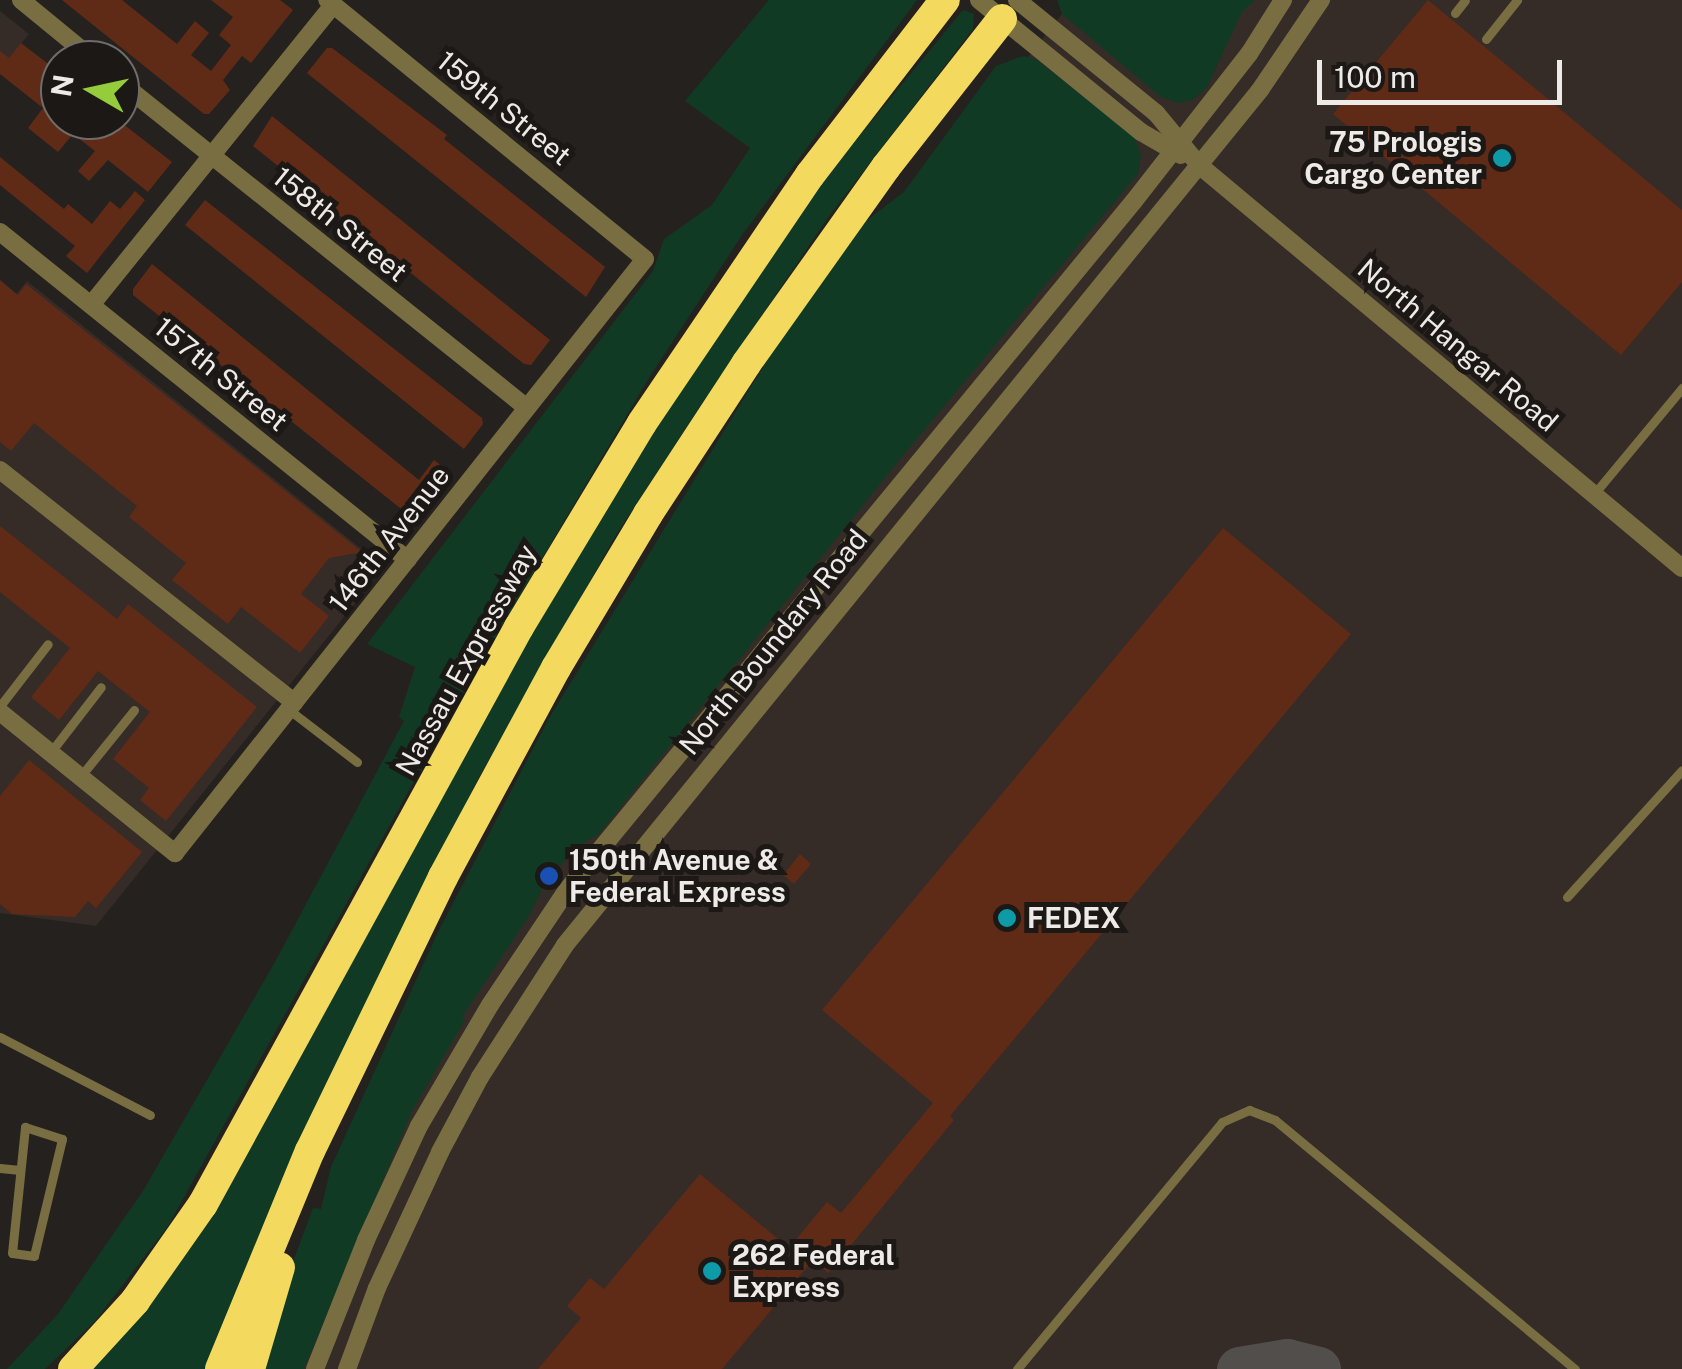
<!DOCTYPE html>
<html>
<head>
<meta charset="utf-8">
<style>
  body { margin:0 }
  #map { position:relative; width:1682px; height:1369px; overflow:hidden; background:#25211f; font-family:"Public Sans",sans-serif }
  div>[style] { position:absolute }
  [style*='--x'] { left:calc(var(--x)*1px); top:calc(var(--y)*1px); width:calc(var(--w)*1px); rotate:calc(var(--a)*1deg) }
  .built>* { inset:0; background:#352b27 }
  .green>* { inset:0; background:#113a25 }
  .taxiway>* { height:45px; margin:-22.5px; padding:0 22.5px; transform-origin:22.5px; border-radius:22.5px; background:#524e4c }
  .building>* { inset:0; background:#602b16 }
  .service>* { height:9px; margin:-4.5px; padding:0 4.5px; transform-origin:4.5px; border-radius:4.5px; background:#786e41 }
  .minor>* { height:18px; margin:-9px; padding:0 9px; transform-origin:9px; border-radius:9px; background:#786e41 }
  .motorway>* { height:30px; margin:-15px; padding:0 15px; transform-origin:15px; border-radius:15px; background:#f3da5e }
  .dots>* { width:28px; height:28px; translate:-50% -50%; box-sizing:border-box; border:5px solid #1c1816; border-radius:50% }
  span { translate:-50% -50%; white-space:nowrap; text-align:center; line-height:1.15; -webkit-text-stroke:10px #1c1816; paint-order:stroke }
  .street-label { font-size:28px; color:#edeae8 }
  .poi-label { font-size:28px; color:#edeae8; font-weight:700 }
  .right { translate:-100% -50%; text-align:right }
  .left { translate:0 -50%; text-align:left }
  .north { position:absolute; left:40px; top:40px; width:100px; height:100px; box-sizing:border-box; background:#1c1816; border:2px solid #706c6a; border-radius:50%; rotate:279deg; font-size:28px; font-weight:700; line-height:40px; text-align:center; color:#edeae8 }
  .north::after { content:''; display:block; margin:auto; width:35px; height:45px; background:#94cc3c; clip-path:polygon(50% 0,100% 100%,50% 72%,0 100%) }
  .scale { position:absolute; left:1317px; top:60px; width:245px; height:45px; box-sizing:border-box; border:5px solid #edeae8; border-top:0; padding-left:12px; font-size:30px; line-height:35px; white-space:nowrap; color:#edeae8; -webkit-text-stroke:8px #1c1816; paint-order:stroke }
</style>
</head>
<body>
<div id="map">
  <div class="built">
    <div style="clip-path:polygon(1073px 0,1682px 0,1682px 1369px,279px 1369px,354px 1164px,989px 106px)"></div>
    <div style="clip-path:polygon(0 11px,29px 34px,0 70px)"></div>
    <div style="clip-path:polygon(27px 281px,384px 567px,96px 926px,0 913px,0 314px)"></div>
  </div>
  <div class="green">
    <div style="clip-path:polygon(769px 0,917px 0,742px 235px,647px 381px,470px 680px,168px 1226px,95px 1321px,45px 1369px,7px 1369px,58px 1314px,143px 1191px,275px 962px,404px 721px,399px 717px,415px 667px,367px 644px,653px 271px,664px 239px,712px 205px,750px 148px,685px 101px)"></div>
    <div style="clip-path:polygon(1057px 0,1255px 0,1242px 12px,1207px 87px,1193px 100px,1178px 103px,1161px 97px,1062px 14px)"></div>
    <div style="clip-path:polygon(963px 10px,974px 14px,973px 29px,829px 216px,699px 408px,616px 535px,478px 779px,329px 1081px,209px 1369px,87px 1369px,174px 1272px,238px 1164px,513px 660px,647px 437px,820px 184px)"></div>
    <div style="clip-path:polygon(1023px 56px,1036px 59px,1134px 137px,1141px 154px,1138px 174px,901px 458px,599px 834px,576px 847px,560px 866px,555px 863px,529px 916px,462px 1017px,465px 1020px,412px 1111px,304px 1369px,264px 1369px,291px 1267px,313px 1208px,321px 1209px,331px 1167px,437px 934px,548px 720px,772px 352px,862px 224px,904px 192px,996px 66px)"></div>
  </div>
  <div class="taxiway">
    <div style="--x:1239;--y:1369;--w:49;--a:-9.5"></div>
    <div style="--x:1287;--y:1361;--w:32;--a:14"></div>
  </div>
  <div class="building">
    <div style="clip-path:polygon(62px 0,122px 0,177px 44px,195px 21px,209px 33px,191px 55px,211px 71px,231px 45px,219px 35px,233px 17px,211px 0,280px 0,293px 10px,251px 63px,242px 56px,223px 80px,230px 90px,209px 114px,204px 114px)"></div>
    <div style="clip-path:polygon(1428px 0,1682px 210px,1682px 282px,1621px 355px,1333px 114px)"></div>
    <div style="clip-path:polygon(21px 43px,60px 73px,60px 120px,118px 120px,172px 162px,148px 192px,108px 160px,89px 181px,78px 171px,95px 151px,73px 134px,58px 152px,28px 128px,43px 108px,0 74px,0 51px,9px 58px)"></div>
    <div style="clip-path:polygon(327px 48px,332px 48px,447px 135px,444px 139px,605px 267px,586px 297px,307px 73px)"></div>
    <div style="clip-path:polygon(272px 116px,550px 340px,531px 365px,524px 364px,253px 146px)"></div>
    <div style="clip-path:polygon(0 157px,64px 209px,68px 204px,92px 224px,110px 201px,120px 209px,135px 191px,145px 200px,87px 273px,66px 256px,75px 246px,0 185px)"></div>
    <div style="clip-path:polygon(205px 200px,482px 418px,483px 424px,464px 449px,185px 225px)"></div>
    <div style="clip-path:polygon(152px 264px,419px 480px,434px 460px,448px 471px,412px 513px,405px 512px,133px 295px,133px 289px)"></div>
    <div style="clip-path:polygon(0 280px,18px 295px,26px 284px,362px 552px,329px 558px,301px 594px,329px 616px,300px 653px,241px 607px,228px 624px,172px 580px,186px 563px,129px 517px,137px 506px,34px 423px,11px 451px,0 442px)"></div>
    <div style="clip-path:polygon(0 526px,117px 619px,128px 604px,257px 707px,166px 821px,140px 800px,149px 788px,113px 759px,150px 712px,98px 671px,59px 720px,31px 697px,70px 648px,0 592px)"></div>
    <div style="clip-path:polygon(1223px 528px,1351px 634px,950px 1116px,954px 1120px,828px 1273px,813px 1260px,722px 1369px,538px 1369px,581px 1318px,567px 1306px,590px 1278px,604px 1289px,700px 1174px,789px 1248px,827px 1202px,841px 1213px,933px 1103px,822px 1010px)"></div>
    <div style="clip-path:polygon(29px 760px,142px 852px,96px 908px,88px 901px,75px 917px,12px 914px,0 904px,0 796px)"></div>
    <div style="clip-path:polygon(800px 854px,811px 864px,794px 884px,783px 875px)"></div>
  </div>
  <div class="service">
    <div style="--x:1455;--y:13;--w:16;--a:-52"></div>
    <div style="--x:1486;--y:39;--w:50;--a:-51.5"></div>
    <div style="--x:1594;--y:494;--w:138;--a:-50.3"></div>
    <div style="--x:0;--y:706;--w:78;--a:-52.3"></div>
    <div style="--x:288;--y:709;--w:87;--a:37.5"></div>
    <div style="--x:50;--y:753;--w:83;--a:-52.3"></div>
    <div style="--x:80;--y:777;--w:86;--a:-51.1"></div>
    <div style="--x:1567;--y:897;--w:171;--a:-47.8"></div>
    <div style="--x:0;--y:1037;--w:169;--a:27.5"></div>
    <div style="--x:25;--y:1127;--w:39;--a:18"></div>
    <div style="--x:62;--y:1139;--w:120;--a:103.5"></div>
    <div style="--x:34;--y:1256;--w:22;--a:-172"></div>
    <div style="--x:12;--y:1253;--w:127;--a:-84.1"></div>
    <div style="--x:0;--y:1168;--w:20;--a:6"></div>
    <div style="--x:1017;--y:1369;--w:321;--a:-50.3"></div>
    <div style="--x:1222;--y:1122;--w:30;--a:-24"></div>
    <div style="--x:1249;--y:1110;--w:28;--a:21"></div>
    <div style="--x:1275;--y:1120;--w:390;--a:39.7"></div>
  </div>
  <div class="minor">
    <div style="--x:21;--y:0;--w:94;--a:39.4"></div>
    <div style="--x:979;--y:0;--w:209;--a:39.2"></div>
    <div style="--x:1141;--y:132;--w:46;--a:29.9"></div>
    <div style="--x:1017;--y:0;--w:179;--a:39.1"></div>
    <div style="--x:1156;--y:113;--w:67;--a:50.4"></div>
    <div style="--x:1199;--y:165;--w:629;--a:39.84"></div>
    <div style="--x:120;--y:82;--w:521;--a:38.69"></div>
    <div style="--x:0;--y:232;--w:523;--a:38.8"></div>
    <div style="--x:91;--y:305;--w:385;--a:-51.1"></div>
    <div style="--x:0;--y:470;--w:375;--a:38.3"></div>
    <div style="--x:0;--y:712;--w:225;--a:38.9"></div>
    <div style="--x:175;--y:853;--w:757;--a:-51.65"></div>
    <div style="--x:645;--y:259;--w:410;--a:-140.8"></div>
    <div style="--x:315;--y:1369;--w:139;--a:-68.4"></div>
    <div style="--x:366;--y:1240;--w:126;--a:-65.1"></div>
    <div style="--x:419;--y:1126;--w:140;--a:-59.6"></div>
    <div style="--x:490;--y:1005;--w:138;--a:-56.2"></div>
    <div style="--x:567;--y:890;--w:892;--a:-50.55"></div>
    <div style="--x:1134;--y:201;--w:187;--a:-52"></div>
    <div style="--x:1249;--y:54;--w:64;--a:-57.8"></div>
    <div style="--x:347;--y:1369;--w:86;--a:-69.7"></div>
    <div style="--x:377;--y:1288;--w:150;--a:-65.1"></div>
    <div style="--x:440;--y:1152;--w:85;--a:-61.9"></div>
    <div style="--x:480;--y:1077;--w:157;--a:-57.2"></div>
    <div style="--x:565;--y:945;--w:1102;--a:-50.89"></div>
    <div style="--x:1260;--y:90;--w:109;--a:-55.9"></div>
  </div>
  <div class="motorway">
    <div style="--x:73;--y:1369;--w:92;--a:-47.6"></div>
    <div style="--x:135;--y:1301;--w:118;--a:-55"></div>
    <div style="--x:203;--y:1204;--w:658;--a:-61.29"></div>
    <div style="--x:519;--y:627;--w:238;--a:-58.9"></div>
    <div style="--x:642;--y:423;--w:300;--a:-55.9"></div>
    <div style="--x:810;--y:175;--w:221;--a:-52.4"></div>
    <div style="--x:220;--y:1369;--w:236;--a:-67.6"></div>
    <div style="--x:310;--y:1151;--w:305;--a:-64.1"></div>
    <div style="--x:443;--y:877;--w:238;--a:-61.6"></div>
    <div style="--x:556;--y:668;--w:179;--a:-59.1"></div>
    <div style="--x:648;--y:514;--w:179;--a:-56.8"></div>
    <div style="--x:746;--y:364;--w:242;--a:-54.6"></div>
    <div style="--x:886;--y:167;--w:188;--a:-51.9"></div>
    <div style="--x:250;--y:1369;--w:106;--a:-73.6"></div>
  </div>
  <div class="dots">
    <div style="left:1502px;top:158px;background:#0f9aa8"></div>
    <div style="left:549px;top:876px;background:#1a4fb4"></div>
    <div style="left:1007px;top:918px;background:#0f9aa8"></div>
    <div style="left:712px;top:1271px;background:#0f9aa8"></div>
  </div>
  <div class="street-label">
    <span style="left:504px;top:108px;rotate:39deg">159th Street</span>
    <span style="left:340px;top:224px;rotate:39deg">158th Street</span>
    <span style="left:1458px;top:345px;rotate:40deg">North Hangar Road</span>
    <span style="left:221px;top:374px;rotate:39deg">157th Street</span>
    <span style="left:389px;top:539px;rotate:-52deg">146th Avenue</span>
    <span style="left:773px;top:642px;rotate:-51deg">North Boundary Road</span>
    <span style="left:466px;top:660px;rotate:-61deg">Nassau Expressway</span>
  </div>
  <div class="poi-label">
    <span class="right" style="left:1482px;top:158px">75 Prologis<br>Cargo Center</span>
    <span class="left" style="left:569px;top:876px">150th Avenue &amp;<br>Federal Express</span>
    <span class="left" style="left:1027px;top:918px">FEDEX</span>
    <span class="left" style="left:732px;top:1271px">262 Federal<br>Express</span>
  </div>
  <div class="north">N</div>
  <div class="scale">100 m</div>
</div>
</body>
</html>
